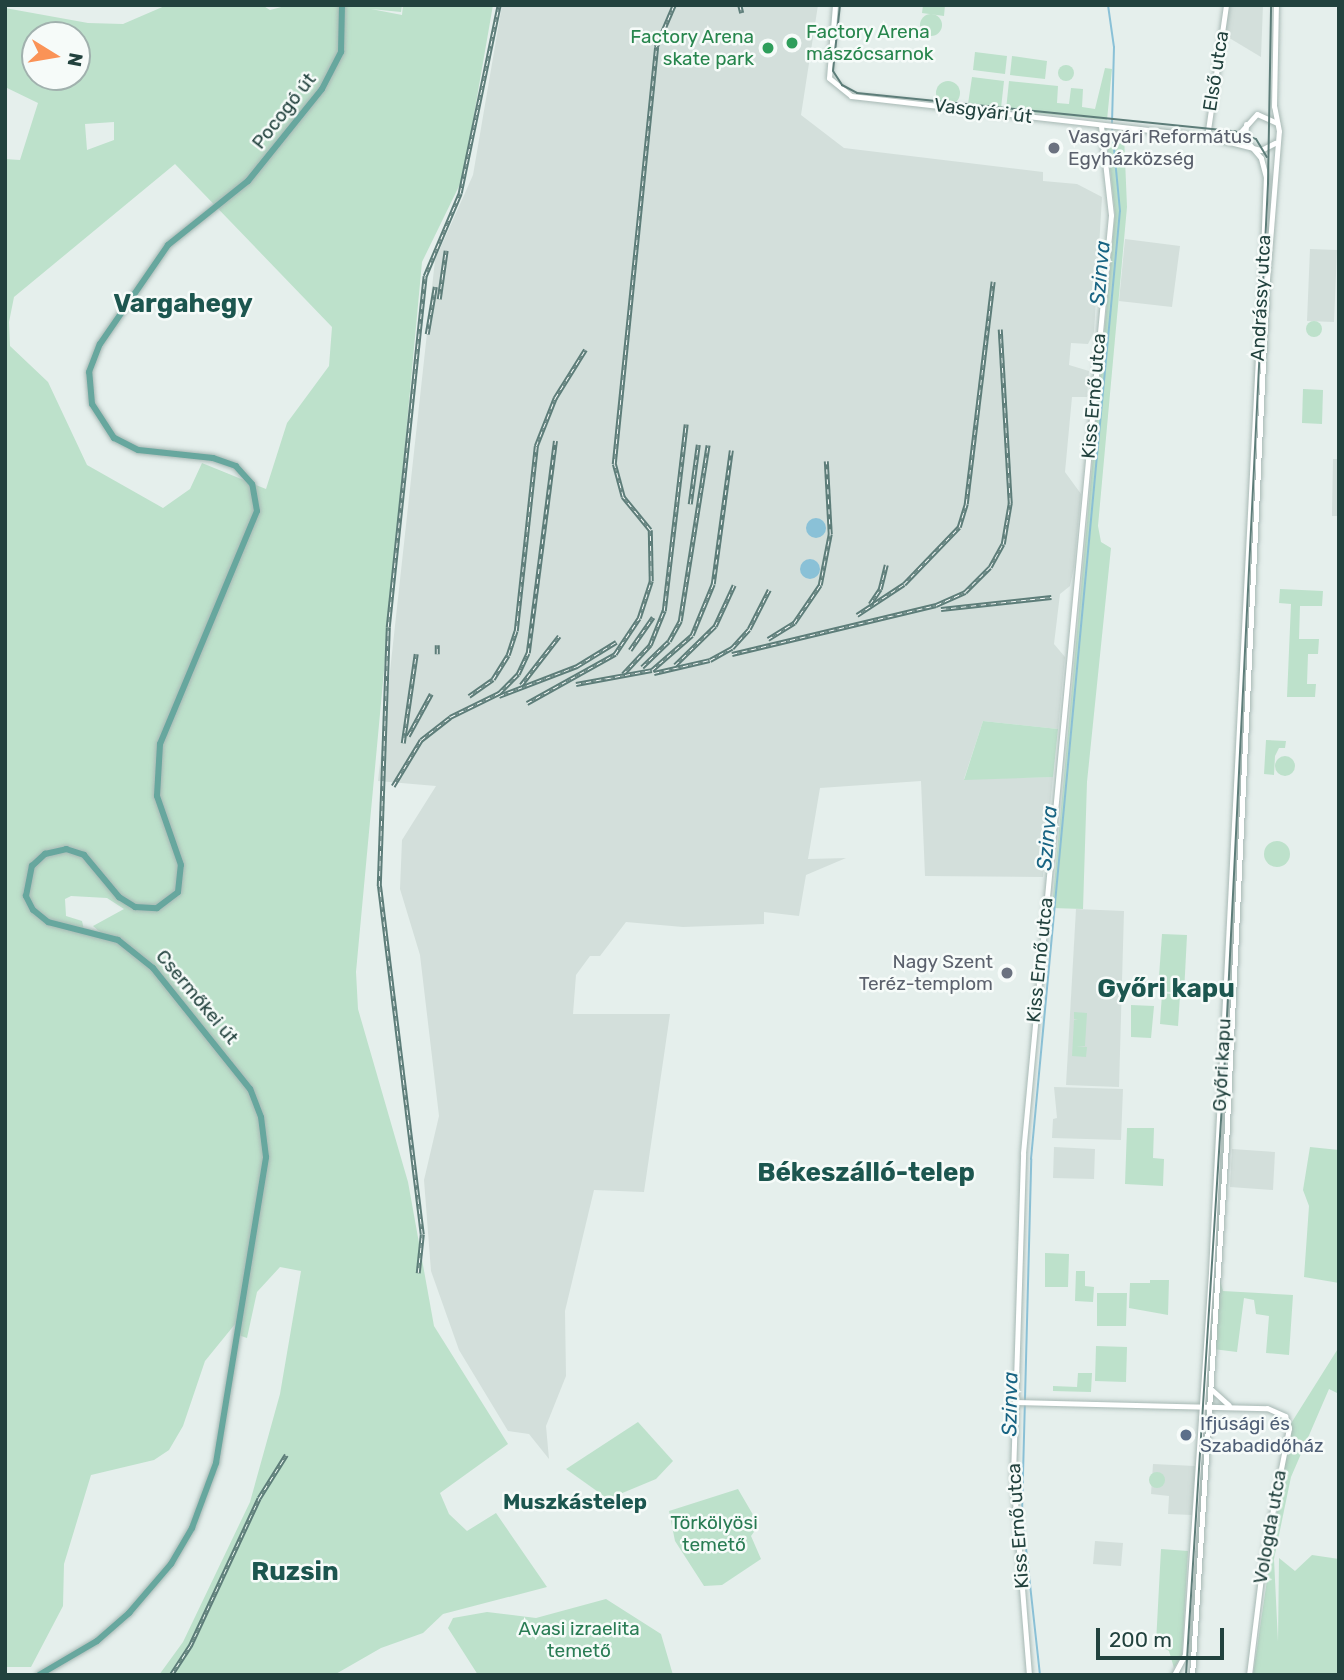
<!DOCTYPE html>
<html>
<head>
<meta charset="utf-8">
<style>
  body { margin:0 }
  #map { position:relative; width:1344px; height:1680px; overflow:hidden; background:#e5efec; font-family:Rubik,sans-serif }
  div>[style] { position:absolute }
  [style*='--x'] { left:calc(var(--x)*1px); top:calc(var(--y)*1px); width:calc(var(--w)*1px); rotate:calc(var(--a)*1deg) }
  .built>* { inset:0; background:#d3dfdb }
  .green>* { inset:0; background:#bde1cb }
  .round { border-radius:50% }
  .water>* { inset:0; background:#8ac1d7 }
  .stream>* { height:2px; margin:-1px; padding:0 1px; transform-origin:1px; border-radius:1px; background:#8ac1d7 }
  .roads { filter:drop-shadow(0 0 2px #a7b8b4) drop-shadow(0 0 2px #a7b8b4) }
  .minor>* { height:5px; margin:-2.5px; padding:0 2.5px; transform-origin:2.5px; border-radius:2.5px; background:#fff }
  .major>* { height:6px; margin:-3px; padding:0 3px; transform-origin:3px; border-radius:3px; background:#67a79e }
  .tram>* { height:2px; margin:-1px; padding:0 1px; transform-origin:1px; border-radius:1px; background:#5d7d79 }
  .rail>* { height:4.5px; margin-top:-2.25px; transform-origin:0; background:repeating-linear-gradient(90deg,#f6fbf9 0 5px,#5d7d79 0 10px); box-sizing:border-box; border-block:2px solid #5d7d79 }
  .dots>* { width:19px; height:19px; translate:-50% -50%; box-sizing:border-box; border:4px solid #f6fbf9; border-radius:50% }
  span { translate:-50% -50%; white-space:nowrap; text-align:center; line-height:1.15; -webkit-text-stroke:5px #f6fbf9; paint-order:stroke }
  .leisure-label { font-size:19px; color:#27864d }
  .left { translate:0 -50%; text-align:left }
  .right { translate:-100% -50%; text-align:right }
  .street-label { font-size:19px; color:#22423e }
  .worship-label { font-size:19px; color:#5b616d }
  .service-label { font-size:19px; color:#4e5e75 }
  .park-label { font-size:19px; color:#297c54 }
  .water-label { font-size:21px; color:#186483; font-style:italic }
  .neighbourhood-label { font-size:21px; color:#1c564f; font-weight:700 }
  .district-label { font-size:26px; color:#1c564f; font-weight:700 }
  .frame { position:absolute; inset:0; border:7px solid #22423e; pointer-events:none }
  .north { position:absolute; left:21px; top:21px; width:70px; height:70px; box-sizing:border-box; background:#f6fbf9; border:2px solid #a1b1ae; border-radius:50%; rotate:101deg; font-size:19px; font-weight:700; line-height:28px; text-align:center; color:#22423e }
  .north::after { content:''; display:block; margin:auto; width:24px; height:32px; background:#fa9357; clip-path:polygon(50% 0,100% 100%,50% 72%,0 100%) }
  .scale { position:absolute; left:1096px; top:1628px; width:128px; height:32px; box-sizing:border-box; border:4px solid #22423e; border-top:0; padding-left:9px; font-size:21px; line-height:24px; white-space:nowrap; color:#22423e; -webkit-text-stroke:5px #f6fbf9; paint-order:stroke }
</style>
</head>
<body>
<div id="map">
  <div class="built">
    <div style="clip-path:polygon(502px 5px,818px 5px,801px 115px,844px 148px,1043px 172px,1043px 181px,1077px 184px,1102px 197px,1094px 332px,1088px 344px,1071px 343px,1069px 365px,1089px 371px,1087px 397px,1072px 397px,1065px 472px,1081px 494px,1074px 567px,1070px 586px,1060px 594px,1054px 644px,1065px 657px,1058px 729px,983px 721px,964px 779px,1053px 777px,1043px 877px,925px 876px,921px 781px,820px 788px,808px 859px,846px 858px,806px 875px,799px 916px,764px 912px,764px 924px,683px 927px,626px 922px,600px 956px,590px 956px,576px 975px,573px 1014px,670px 1014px,644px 1192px,594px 1190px,565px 1311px,566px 1376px,546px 1426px,549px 1459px,529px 1434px,508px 1431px,459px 1350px,431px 1271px,424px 1180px,439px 1116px,420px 955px,400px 889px,402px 840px,436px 786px,378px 781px,435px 260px,473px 175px)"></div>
    <div style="clip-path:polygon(1224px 5px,1263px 5px,1261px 57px,1221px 33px)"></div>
    <div style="clip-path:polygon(1125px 239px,1180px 246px,1172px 307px,1119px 301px)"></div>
    <div style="clip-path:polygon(1310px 249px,1337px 250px,1334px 322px,1307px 321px)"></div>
    <div style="clip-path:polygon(1333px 459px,1339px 459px,1339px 516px,1332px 516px)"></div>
    <div style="clip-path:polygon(1076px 909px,1124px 911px,1119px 1087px,1066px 1085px)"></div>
    <div style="clip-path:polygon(1054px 1087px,1123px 1089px,1121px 1140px,1052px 1138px,1053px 1119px,1057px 1118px)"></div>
    <div style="clip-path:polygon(1054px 1147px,1095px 1149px,1094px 1179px,1053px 1178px)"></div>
    <div style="clip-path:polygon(1232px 1149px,1275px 1152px,1273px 1190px,1230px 1187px)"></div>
    <div style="clip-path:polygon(1153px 1464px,1195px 1466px,1192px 1515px,1168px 1514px,1169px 1496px,1151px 1494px)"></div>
    <div style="clip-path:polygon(1095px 1541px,1123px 1543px,1121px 1566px,1093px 1564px)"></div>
  </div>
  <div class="green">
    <div style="clip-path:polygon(evenodd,167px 5px,262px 5px,270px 10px,289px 5px,402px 5px,401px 12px,371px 9px,402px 15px,403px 5px,493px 5px,463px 178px,422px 262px,356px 972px,358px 1009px,408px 1182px,434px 1326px,508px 1444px,440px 1493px,449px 1514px,467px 1531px,496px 1513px,547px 1587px,443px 1614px,423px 1633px,381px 1648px,334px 1675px,159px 1675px,183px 1642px,250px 1502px,280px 1394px,301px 1271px,280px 1267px,257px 1292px,247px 1338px,238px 1335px,240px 1318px,205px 1361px,183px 1426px,169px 1450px,154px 1460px,91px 1475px,64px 1564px,63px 1606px,31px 1667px,5px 1667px,5px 159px,20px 160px,38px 103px,5px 87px,5px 8px,88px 23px,123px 24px,167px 5px,35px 35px,77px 35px,77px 77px,35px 77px,35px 35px,167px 5px,114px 122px,114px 140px,87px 150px,85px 124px,114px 122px,167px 5px,175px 164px,332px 327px,329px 366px,287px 423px,266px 489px,202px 463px,190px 489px,163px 508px,87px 465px,48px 382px,10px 346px,9px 322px,14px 297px,175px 164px,167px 5px,71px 896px,107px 898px,124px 909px,93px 926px,101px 933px,84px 930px,82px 921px,66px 916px,65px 899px,71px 896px)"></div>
    <div style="clip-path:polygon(923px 5px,945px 5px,944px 16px,922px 13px)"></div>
    <div class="round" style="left:920px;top:14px;width:22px;height:22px"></div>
    <div style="clip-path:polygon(975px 52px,1007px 56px,1005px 74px,973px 70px)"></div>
    <div style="clip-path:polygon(1012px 56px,1047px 61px,1045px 79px,1010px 75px)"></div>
    <div class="round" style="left:1058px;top:65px;width:16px;height:16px"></div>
    <div style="clip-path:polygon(1105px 68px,1112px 69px,1107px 120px,1006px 110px,1009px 81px,1058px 86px,1057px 103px,1069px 104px,1071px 88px,1083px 89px,1082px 107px,1095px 109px)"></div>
    <div style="clip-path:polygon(972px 77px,1004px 81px,1001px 108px,968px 104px)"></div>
    <div class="round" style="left:936px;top:81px;width:24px;height:24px"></div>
    <div style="clip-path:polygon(1106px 133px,1124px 135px,1127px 207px,1098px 526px,1101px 542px,1111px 548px,1087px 782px,1083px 909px,1052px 908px,1115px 214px)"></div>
    <div class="round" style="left:1306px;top:321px;width:16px;height:16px"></div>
    <div style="clip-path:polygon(1303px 389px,1323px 390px,1322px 424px,1302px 423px)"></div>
    <div style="clip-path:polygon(1280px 589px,1323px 591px,1322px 606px,1300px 606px,1299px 639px,1319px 639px,1318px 654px,1308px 654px,1307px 684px,1316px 684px,1315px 697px,1287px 697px,1291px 604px,1279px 603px)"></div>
    <div style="clip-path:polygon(983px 721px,1058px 729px,1053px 777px,964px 780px)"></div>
    <div style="clip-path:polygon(1266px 740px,1286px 741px,1285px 748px,1279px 748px,1275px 756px,1274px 775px,1264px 774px)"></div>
    <div class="round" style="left:1275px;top:756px;width:20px;height:20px"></div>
    <div class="round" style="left:1264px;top:841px;width:26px;height:26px"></div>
    <div style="clip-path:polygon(1162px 934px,1187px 935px,1184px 993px,1158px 991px)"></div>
    <div style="clip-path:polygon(1162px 993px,1180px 995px,1178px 1026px,1160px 1024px)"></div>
    <div style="clip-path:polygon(1131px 1005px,1154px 1006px,1151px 1038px,1131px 1037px)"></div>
    <div style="clip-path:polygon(1074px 1012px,1087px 1013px,1085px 1046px,1076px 1046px,1087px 1047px,1086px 1057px,1072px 1056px,1074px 1020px,1078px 1020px,1074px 1019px)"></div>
    <div style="clip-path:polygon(1127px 1128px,1154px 1128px,1153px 1158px,1164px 1159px,1163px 1186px,1125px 1184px)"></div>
    <div style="clip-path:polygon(1310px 1147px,1339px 1150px,1339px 1283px,1304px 1277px,1309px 1206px,1303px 1190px)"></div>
    <div style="clip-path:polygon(1045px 1253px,1069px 1254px,1068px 1287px,1045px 1287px)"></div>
    <div style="clip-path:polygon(1076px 1271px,1085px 1271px,1085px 1286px,1094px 1287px,1093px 1302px,1075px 1301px)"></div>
    <div style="clip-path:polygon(1150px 1280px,1169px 1280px,1168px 1315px,1129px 1308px,1130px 1283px,1150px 1283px)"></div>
    <div style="clip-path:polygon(1220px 1280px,1223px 1291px,1293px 1295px,1289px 1355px,1266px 1353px,1269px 1316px,1256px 1314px,1254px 1300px,1244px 1298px,1237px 1352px,1213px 1349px)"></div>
    <div style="clip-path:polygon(1097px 1293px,1127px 1293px,1126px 1326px,1097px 1326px)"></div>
    <div style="clip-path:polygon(1096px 1346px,1127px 1347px,1126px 1382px,1095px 1381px)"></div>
    <div style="clip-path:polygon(1339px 1347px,1339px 1394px,1329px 1389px,1291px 1477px,1274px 1559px,1278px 1642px,1279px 1558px,1295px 1571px,1312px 1555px,1339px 1559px,1339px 1675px,1253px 1675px,1290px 1425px)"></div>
    <div style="clip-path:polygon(1078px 1373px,1092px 1373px,1091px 1392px,1053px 1391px,1053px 1386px,1077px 1387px)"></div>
    <div style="clip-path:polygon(638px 1422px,673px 1461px,656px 1479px,608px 1499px,566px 1469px)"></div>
    <div class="round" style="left:1149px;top:1472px;width:16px;height:16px"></div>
    <div style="clip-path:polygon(738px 1489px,759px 1525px,751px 1536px,761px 1559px,722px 1585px,704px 1586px,675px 1541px,669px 1511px)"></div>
    <div style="clip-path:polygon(1161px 1549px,1188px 1551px,1182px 1655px,1174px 1668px,1169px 1651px,1156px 1643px)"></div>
    <div style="clip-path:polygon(606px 1599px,661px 1634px,673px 1675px,478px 1675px,448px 1628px,453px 1618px,487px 1612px,536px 1618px)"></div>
  </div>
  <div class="water">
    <div class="round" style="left:806px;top:518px;width:20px;height:20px"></div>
    <div class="round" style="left:800px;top:559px;width:20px;height:20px"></div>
  </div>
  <div class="stream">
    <div style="--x:1108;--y:5;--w:42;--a:81.9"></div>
    <div style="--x:1114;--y:47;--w:76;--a:91.5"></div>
    <div style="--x:1040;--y:1675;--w:163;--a:-96.3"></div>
    <div style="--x:1022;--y:1513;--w:354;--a:-88.5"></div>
    <div style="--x:1031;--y:1159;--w:952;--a:-84.64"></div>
    <div style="--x:1120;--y:211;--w:83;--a:-95.5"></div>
  </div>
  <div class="roads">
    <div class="minor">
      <div style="--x:835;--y:5;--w:73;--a:94.7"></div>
      <div style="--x:829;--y:78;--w:28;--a:39"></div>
      <div style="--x:851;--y:96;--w:361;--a:6.5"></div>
      <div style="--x:1210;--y:137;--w:53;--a:14.3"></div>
      <div style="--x:1261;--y:150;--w:16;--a:-27"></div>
      <div style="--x:1207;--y:137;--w:133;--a:-81.8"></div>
      <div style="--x:1227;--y:138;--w:11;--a:-15"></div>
      <div style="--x:1238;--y:135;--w:28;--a:-48"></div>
      <div style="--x:1257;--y:114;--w:22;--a:24"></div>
      <div style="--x:1211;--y:1389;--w:24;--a:42"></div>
      <div style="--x:1015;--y:1402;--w:252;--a:1.4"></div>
      <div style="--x:1267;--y:1408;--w:20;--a:24"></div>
      <div style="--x:1285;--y:1416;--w:13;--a:72"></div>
      <div style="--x:1289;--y:1428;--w:136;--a:101.1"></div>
      <div style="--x:1263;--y:1561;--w:115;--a:97"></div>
      <div style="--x:1029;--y:1675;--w:200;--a:-94.6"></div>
      <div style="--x:1013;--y:1476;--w:323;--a:-88.2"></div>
      <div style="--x:1023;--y:1153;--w:942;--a:-84.64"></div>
      <div style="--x:1111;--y:215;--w:90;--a:-96.4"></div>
      <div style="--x:1174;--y:1675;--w:24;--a:-62"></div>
      <div style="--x:1185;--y:1654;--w:383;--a:-86.1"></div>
      <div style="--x:1211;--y:1272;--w:994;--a:-87.06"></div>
      <div style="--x:1262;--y:279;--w:102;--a:-87.8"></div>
      <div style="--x:1266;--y:177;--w:20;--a:-105"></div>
      <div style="--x:1261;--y:158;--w:25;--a:-130"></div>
      <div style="--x:1245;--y:139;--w:15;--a:-86"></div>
      <div style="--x:1192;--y:1675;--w:531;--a:-86.33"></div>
      <div style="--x:1226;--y:1145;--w:867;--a:-87.29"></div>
      <div style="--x:1267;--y:279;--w:148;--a:-85.4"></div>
      <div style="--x:1279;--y:131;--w:25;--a:-101"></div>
      <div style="--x:1274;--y:106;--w:101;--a:-88.9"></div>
    </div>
    <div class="major">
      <div style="--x:39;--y:1675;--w:67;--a:-30.4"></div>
      <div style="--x:97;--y:1641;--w:43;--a:-41.2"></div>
      <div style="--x:129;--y:1613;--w:65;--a:-49.4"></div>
      <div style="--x:171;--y:1564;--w:42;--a:-59.7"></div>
      <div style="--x:192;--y:1528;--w:69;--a:-69.7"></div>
      <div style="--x:216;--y:1463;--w:310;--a:-80.7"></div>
      <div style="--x:266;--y:1157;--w:40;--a:-97.1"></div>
      <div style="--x:261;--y:1117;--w:30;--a:-111"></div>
      <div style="--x:250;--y:1089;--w:155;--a:-128.7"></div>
      <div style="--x:153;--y:968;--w:45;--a:-141.3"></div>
      <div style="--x:118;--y:940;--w:72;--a:-165.6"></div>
      <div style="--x:48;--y:922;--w:19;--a:-141"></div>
      <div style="--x:33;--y:910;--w:16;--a:-117"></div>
      <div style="--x:26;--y:896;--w:31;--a:-79"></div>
      <div style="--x:32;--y:866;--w:18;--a:-43"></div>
      <div style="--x:45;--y:854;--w:22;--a:-13"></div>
      <div style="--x:66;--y:849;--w:19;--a:18"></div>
      <div style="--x:84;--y:855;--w:55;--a:50.2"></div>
      <div style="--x:119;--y:897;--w:19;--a:32"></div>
      <div style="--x:135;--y:907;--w:22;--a:3"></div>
      <div style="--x:157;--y:908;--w:26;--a:-37"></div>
      <div style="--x:178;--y:892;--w:27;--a:-84"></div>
      <div style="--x:181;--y:865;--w:73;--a:-109.2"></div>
      <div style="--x:157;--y:796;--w:52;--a:-86.7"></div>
      <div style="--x:160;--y:744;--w:252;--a:-67.4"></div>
      <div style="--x:257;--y:511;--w:27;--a:-100"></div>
      <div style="--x:252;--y:484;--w:24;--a:-132"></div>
      <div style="--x:236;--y:466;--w:24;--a:-161"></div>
      <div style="--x:213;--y:458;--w:75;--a:-173.9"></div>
      <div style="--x:138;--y:450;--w:27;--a:-153"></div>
      <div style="--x:114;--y:438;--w:40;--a:-122.9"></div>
      <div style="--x:92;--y:404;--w:32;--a:-95"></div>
      <div style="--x:89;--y:372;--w:30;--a:-69"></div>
      <div style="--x:100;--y:344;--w:120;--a:-55.5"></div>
      <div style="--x:168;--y:245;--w:102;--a:-38.7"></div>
      <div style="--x:248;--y:181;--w:118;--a:-51.2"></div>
      <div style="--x:322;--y:89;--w:42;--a:-62.8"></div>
      <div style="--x:341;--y:52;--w:47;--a:-88.8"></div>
    </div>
  </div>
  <div class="tram">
    <div style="--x:840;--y:5;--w:66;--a:96.1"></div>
    <div style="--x:833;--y:71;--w:17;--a:57"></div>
    <div style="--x:842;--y:85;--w:17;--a:28"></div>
    <div style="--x:857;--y:93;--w:379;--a:5.8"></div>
    <div style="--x:1234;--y:131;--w:23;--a:20"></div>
    <div style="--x:1256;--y:139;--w:21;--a:59"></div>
    <div style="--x:1186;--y:1675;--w:619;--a:-86.39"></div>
    <div style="--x:1225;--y:1057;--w:875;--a:-87.18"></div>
    <div style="--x:1268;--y:183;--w:178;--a:-89"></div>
  </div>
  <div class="rail">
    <div style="--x:740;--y:5;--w:8;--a:76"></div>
    <div style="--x:439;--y:299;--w:49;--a:-81.9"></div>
    <div style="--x:427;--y:334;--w:48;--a:-80.3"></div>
    <div style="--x:690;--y:504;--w:60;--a:-82.3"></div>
    <div style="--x:870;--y:604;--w:18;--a:-56"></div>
    <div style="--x:880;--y:589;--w:25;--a:-76"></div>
    <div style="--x:941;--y:609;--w:111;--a:-6.2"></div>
    <div style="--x:857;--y:615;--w:56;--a:-33.4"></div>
    <div style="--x:904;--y:584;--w:79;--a:-46"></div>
    <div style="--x:959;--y:527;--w:24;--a:-73"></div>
    <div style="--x:966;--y:504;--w:224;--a:-83.1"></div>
    <div style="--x:768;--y:639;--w:31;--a:-32"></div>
    <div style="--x:794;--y:623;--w:46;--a:-55.6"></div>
    <div style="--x:820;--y:585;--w:52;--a:-78.9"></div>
    <div style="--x:830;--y:534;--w:73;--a:-93.1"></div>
    <div style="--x:630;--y:650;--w:40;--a:-55.1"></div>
    <div style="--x:437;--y:654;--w:9;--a:-90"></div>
    <div style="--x:732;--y:654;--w:210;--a:-13.5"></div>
    <div style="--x:936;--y:605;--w:32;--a:-24"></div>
    <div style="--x:965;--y:592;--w:35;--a:-45"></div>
    <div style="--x:990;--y:567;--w:26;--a:-61"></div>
    <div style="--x:1003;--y:544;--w:42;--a:-80.3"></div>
    <div style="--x:1010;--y:503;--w:174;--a:-93.3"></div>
    <div style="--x:675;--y:665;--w:56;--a:-44.3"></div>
    <div style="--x:715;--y:626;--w:45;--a:-65.1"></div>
    <div style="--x:642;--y:667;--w:37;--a:-44"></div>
    <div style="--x:669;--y:641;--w:23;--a:-61"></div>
    <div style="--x:680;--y:621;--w:178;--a:-81"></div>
    <div style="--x:654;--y:673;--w:57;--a:-13.1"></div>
    <div style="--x:710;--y:660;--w:25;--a:-29"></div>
    <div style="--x:732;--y:648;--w:25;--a:-48"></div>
    <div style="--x:749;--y:629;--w:44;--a:-62.9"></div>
    <div style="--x:623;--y:674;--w:40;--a:-47"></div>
    <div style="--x:650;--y:645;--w:37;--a:-68"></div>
    <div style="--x:664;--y:611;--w:188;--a:-83.3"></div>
    <div style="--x:576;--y:684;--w:77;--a:-10.4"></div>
    <div style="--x:652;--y:670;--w:53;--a:-41.2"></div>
    <div style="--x:692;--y:635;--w:55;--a:-67.6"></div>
    <div style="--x:713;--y:584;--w:135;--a:-82.3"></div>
    <div style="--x:521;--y:685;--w:62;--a:-52.2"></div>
    <div style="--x:469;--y:696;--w:29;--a:-35"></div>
    <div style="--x:493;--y:679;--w:28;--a:-58"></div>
    <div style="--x:508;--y:655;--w:25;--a:-72"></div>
    <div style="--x:516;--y:631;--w:186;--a:-83.8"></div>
    <div style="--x:536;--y:446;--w:52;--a:-68.4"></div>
    <div style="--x:555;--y:398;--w:57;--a:-58"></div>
    <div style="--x:499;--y:696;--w:84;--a:-21"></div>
    <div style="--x:577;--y:666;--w:46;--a:-31.6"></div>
    <div style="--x:527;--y:703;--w:101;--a:-29.1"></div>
    <div style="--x:615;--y:654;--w:43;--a:-56.3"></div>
    <div style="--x:639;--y:618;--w:39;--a:-72"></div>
    <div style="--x:651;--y:581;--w:51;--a:-91.1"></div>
    <div style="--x:650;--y:530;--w:43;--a:-129.3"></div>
    <div style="--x:623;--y:497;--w:34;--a:-105"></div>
    <div style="--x:614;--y:464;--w:419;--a:-84.2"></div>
    <div style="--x:656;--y:47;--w:46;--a:-66.8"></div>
    <div style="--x:408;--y:736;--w:48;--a:-61.3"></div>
    <div style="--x:403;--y:743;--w:90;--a:-81.7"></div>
    <div style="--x:393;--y:786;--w:54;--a:-58.7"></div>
    <div style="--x:421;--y:740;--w:37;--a:-38"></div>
    <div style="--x:450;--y:717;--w:55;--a:-26.1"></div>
    <div style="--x:499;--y:693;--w:27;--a:-45"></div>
    <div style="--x:518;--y:674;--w:23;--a:-65"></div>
    <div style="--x:528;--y:653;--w:214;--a:-82.7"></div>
    <div style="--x:418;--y:1273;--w:39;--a:-84"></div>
    <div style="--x:422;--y:1234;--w:351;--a:-97"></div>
    <div style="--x:379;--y:886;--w:259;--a:-88"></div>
    <div style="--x:388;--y:627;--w:353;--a:-84"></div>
    <div style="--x:425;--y:276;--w:90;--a:-67.1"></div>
    <div style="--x:460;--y:193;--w:192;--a:-78.3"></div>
    <div style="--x:171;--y:1675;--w:35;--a:-57"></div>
    <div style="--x:190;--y:1646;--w:163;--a:-65"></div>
    <div style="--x:259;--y:1498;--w:51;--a:-57.9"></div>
  </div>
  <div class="dots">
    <div style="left:792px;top:43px;background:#2e9e5b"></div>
    <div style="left:768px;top:48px;background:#2e9e5b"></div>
    <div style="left:1054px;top:148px;background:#6b7280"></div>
    <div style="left:1007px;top:973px;background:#6b7280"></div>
    <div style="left:1186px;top:1435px;background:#5c6f8a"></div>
  </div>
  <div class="leisure-label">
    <span class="left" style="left:806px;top:43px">Factory Arena<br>mászócsarnok</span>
    <span class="right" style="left:754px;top:48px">Factory Arena<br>skate park</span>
  </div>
  <div class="street-label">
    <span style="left:1216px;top:71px;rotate:-81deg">Első utca</span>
    <span style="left:284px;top:111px;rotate:-52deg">Pocogó út</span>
    <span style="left:983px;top:111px;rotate:7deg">Vasgyári út</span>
    <span style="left:1261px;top:298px;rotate:-87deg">Andrássy utca</span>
    <span style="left:1094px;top:396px;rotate:-85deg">Kiss Ernő utca</span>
    <span style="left:1040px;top:960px;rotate:-84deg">Kiss Ernő utca</span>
    <span style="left:197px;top:997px;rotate:50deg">Csermőkei út</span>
    <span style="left:1222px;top:1065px;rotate:-87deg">Győri kapu</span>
    <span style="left:1018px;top:1526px;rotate:-94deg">Kiss Ernő utca</span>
    <span style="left:1270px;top:1527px;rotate:-80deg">Vologda utca</span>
  </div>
  <div class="worship-label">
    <span class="left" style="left:1068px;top:148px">Vasgyári Református<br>Egyházközség</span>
    <span class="right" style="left:993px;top:973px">Nagy Szent<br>Teréz-templom</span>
  </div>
  <div class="service-label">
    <span class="left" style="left:1200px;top:1435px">Ifjúsági és<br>Szabadidőház</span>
  </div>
  <div class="park-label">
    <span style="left:714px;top:1534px">Törkölyösi<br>temető</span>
    <span style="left:579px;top:1640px">Avasi izraelita<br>temető</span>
  </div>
  <div class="water-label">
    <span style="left:1100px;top:273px;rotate:-85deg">Szinva</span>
    <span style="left:1047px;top:838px;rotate:-85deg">Szinva</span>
    <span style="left:1010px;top:1404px;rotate:-89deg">Szinva</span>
  </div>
  <div class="neighbourhood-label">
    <span style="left:575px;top:1502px">Muszkástelep</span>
  </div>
  <div class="district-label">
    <span style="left:183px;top:304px">Vargahegy</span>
    <span style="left:1166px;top:989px">Győri kapu</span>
    <span style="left:866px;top:1173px">Békeszálló-telep</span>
    <span style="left:295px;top:1572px">Ruzsin</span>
  </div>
  <div class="frame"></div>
  <div class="north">N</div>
  <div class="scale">200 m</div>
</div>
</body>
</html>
